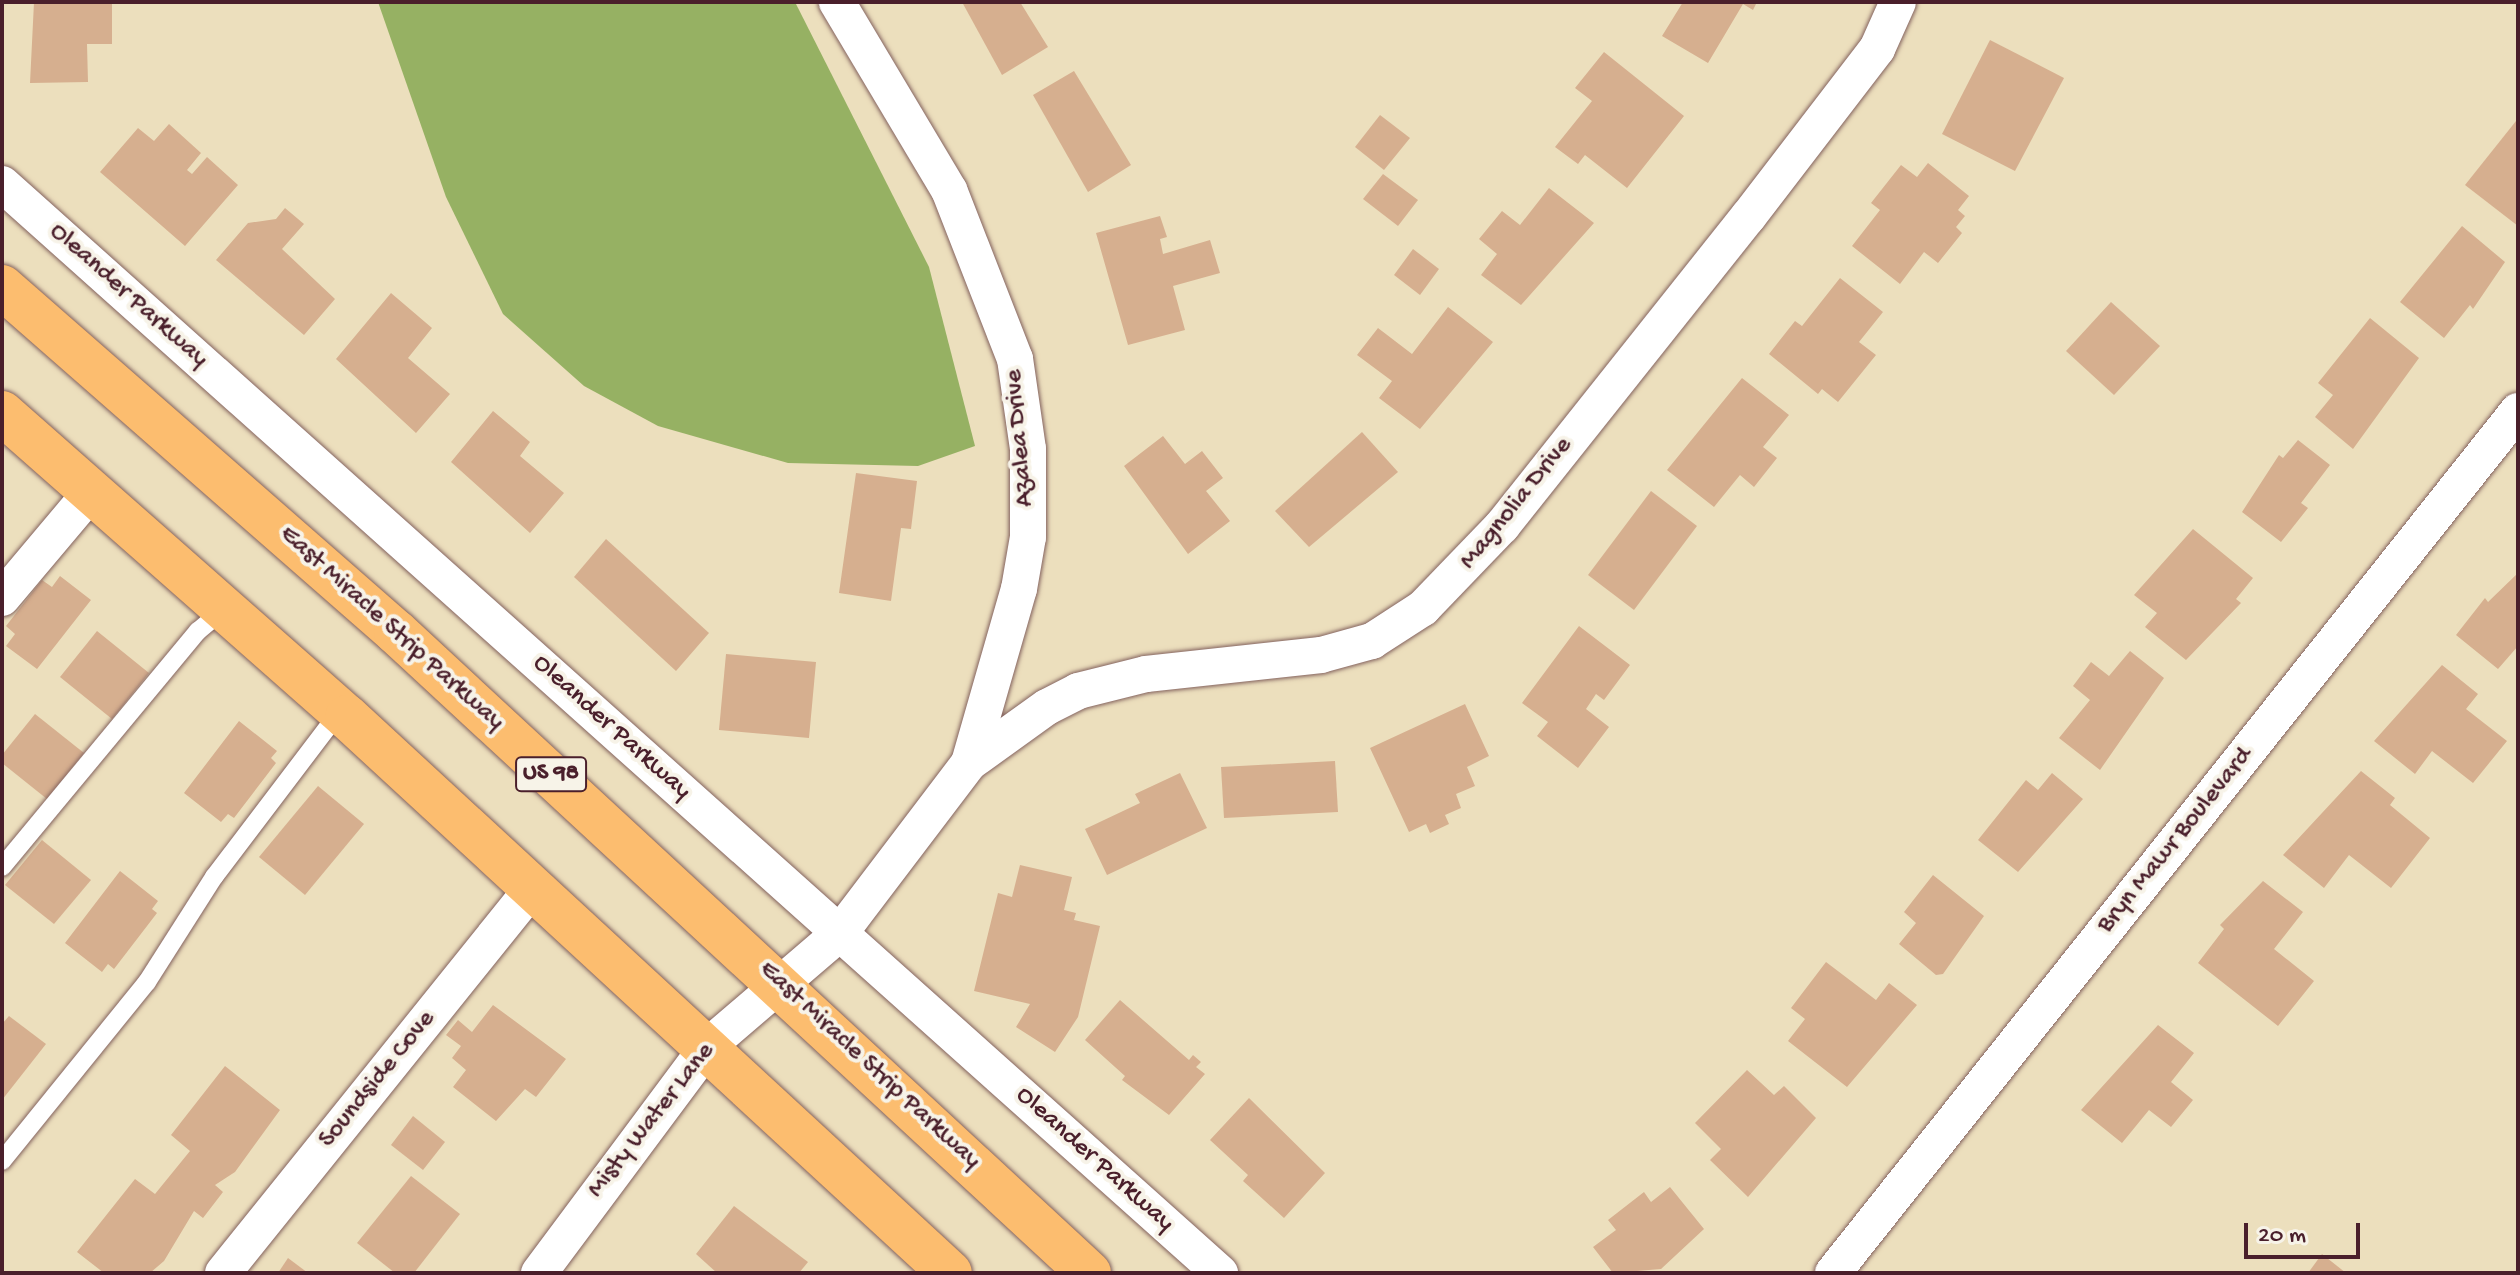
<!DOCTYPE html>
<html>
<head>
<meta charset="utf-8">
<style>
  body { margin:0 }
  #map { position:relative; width:2520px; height:1275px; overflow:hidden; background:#ecdfbd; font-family:"Gochi Hand",sans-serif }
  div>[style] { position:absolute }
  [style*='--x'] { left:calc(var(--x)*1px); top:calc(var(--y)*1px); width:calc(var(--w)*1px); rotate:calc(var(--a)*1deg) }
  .forest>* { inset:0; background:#96b163 }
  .building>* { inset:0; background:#d6af8f }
  .roads { filter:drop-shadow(0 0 2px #83625e) drop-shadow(0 0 2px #83625e) }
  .service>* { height:18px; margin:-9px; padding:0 9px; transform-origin:9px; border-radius:9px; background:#fff }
  .minor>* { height:36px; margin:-18px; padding:0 18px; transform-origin:18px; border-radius:18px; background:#fff }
  .trunk>* { height:44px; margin:-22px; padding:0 22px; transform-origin:22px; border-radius:22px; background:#fcbd6f }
  span { translate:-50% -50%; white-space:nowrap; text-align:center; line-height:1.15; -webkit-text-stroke:8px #f7f3e8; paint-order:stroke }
  .shield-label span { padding:2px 6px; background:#f7f3e8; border:2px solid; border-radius:6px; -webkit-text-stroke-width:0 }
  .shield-label { font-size:24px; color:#4a1f2b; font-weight:700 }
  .street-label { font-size:26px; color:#4a1f2b }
  .frame { position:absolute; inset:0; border:4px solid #4a1f2b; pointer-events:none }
  .scale { position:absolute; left:2244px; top:1223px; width:116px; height:36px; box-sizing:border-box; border:4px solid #4a1f2b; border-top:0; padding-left:10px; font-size:24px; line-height:28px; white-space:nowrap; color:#4a1f2b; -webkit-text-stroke:6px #f7f3e8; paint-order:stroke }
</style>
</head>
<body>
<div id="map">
  <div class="forest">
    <div style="clip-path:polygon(378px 2px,795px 2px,929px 267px,975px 446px,918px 466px,788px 463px,658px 426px,584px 386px,503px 314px,446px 197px)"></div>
  </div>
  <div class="building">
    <div style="clip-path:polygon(34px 2px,112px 4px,112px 44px,87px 44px,88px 82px,30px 83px)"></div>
    <div style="clip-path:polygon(962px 2px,1020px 2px,1048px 47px,1002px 75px)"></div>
    <div style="clip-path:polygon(1683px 2px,1757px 2px,1753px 10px,1743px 4px,1708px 63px,1662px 36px)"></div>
    <div style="clip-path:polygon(1990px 40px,2064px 78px,2015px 171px,1942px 134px)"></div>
    <div style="clip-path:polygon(1604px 52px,1684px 116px,1627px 188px,1585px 155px,1578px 164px,1555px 147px,1592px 101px,1575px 88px)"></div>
    <div style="clip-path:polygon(1074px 71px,1131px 165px,1088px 192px,1033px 95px)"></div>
    <div style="clip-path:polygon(1380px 115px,1410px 138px,1384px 170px,1355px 147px)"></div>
    <div style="clip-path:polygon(2516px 121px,2518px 122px,2518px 226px,2465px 185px)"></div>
    <div style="clip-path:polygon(169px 124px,201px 153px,187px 170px,192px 174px,207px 157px,238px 185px,185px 246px,100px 172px,138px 128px,154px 141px)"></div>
    <div style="clip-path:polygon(1928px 163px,1969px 196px,1958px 210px,1965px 216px,1956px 227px,1962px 233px,1938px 263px,1924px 252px,1900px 284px,1852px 246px,1880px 210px,1871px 203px,1901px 165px,1917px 177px)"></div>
    <div style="clip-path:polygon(1383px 174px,1418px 200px,1398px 226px,1363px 199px)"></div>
    <div style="clip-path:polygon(1549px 188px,1594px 223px,1521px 305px,1481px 275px,1497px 254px,1479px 239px,1502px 211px,1520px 225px)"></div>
    <div style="clip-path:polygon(285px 208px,304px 224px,282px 249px,335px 299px,304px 335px,216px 260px,248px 223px,276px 219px)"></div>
    <div style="clip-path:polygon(1160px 216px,1167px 237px,1160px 239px,1163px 254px,1210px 240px,1220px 273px,1173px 286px,1185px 330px,1128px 345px,1096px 233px)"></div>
    <div style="clip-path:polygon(2462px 226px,2505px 262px,2473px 309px,2470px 305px,2444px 338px,2400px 302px)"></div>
    <div style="clip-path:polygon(1413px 249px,1439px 269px,1420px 295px,1394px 275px)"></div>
    <div style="clip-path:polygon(1840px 278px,1883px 312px,1859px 342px,1876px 355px,1838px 402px,1822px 389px,1818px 394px,1769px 354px,1795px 321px,1802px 326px)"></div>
    <div style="clip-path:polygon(391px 293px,432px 328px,408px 358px,450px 394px,416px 433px,336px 359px)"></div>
    <div style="clip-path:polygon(2111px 302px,2160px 346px,2114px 395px,2066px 351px)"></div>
    <div style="clip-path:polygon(1448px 307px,1493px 342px,1420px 429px,1379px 398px,1392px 381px,1357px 355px,1378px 328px,1412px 354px)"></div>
    <div style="clip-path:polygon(2370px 318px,2419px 358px,2353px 449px,2315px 417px,2333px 395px,2318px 383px)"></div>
    <div style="clip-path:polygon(1742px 378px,1789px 415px,1763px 447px,1777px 458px,1754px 487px,1740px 475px,1714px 507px,1667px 470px)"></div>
    <div style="clip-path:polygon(493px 411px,530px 442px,520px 456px,564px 493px,530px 533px,451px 462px)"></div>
    <div style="clip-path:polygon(1362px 432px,1398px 472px,1309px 547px,1275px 511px)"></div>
    <div style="clip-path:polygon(1163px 436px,1185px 464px,1202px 451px,1223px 478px,1206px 491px,1230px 521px,1188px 554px,1124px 466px)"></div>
    <div style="clip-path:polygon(2298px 440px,2330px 465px,2301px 503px,2308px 508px,2281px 542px,2242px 512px,2279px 455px,2283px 458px)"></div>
    <div style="clip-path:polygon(856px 473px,917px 481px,911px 529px,901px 528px,891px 601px,839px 593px)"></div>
    <div style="clip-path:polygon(1651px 491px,1697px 526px,1634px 610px,1588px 575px)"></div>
    <div style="clip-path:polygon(2193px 529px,2253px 578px,2236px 599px,2241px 603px,2186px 660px,2145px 627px,2157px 613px,2134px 595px)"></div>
    <div style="clip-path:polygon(606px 539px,709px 633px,676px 671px,574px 577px)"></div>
    <div style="clip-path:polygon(2518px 573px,2518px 646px,2498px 669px,2456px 635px,2485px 598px,2488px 602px)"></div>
    <div style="clip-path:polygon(60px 576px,91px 600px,37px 669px,6px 646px,15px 634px,6px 626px,42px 580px,52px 587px)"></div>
    <div style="clip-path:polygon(1579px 626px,1630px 665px,1604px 700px,1596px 694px,1586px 709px,1609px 727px,1578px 768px,1537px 736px,1548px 722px,1522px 703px)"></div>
    <div style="clip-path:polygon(97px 631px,149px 673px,112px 719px,60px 677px)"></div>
    <div style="clip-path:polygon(2130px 651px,2164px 678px,2100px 770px,2059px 738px,2090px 700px,2073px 686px,2091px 662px,2109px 676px)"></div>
    <div style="clip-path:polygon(726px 654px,816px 662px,809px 738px,719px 730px)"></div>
    <div style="clip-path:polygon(2442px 665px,2478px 694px,2466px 709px,2507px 741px,2473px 783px,2432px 751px,2415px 774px,2374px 741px)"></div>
    <div style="clip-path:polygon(1465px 704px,1489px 756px,1467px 767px,1475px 786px,1456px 794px,1461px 808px,1445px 815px,1449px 824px,1430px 833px,1426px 824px,1409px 832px,1370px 748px)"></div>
    <div style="clip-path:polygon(35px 714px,84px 753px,47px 799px,2px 763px,2px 755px)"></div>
    <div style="clip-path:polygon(239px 721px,277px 751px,271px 758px,276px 763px,234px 818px,228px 814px,221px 822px,184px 793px)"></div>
    <div style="clip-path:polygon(1335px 761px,1338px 812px,1224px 818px,1221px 767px)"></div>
    <div style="clip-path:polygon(2361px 771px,2395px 798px,2390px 805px,2430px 838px,2391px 888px,2349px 855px,2324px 888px,2283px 855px)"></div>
    <div style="clip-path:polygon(1180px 773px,1207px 828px,1107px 875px,1085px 829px,1140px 803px,1135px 794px)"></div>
    <div style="clip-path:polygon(2052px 773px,2083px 799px,2018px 872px,1978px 840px,2026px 780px,2038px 790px)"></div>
    <div style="clip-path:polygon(318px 786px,364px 824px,305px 895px,259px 857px)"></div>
    <div style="clip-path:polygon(42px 840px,91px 880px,54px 924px,5px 885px)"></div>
    <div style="clip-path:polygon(1020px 865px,1072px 877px,1064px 910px,1076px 913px,1074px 920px,1100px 926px,1078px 1017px,1055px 1052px,1016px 1027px,1030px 1004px,974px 991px,998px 893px,1012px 897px)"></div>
    <div style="clip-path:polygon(120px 871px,158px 901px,152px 909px,157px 913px,114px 969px,108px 964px,102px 972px,65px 943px)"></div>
    <div style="clip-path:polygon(1933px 875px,1984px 916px,1943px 974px,1936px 975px,1899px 944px,1916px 923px,1904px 912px)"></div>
    <div style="clip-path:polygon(2263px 881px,2303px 912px,2274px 949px,2314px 981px,2278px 1026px,2198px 963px,2224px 929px,2220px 925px)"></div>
    <div style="clip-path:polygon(1826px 962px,1876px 1000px,1889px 983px,1917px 1005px,1847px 1087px,1788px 1041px,1805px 1019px,1791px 1008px)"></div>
    <div style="clip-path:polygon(1120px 1000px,1189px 1060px,1193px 1055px,1201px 1062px,1196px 1067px,1205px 1074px,1169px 1115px,1122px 1080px,1125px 1076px,1085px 1040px)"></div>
    <div style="clip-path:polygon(493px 1005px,566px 1059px,536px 1097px,525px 1089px,496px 1121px,453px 1087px,466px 1070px,452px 1058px,461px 1046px,446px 1035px,458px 1020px,472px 1032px)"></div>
    <div style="clip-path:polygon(9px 1016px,46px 1044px,2px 1100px,2px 1024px)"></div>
    <div style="clip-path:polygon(2158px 1025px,2194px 1053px,2171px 1082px,2193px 1100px,2171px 1127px,2149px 1110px,2122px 1143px,2081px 1110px)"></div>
    <div style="clip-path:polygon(225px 1066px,280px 1110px,235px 1172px,215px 1185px,223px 1192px,203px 1218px,194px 1211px,164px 1261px,150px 1273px,104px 1273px,77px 1252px,135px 1179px,155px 1194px,190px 1151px,171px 1135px)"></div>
    <div style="clip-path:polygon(1747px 1070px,1774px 1095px,1784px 1086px,1816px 1118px,1748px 1197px,1710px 1160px,1721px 1149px,1695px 1123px)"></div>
    <div style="clip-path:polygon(1249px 1098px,1325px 1173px,1284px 1218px,1243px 1181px,1248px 1175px,1210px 1140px)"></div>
    <div style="clip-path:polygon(413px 1116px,445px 1142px,423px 1170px,391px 1145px)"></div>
    <div style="clip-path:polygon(411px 1176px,460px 1214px,414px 1273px,395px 1273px,357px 1243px)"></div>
    <div style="clip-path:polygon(1670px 1187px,1704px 1229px,1661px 1269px,1613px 1273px,1593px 1247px,1616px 1230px,1608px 1220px,1644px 1192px,1651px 1202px)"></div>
    <div style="clip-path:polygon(734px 1206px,808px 1262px,799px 1273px,717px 1273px,696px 1254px)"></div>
    <div style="clip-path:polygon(2322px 1254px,2346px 1273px,2308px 1273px)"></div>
    <div style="clip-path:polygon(288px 1258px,308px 1273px,278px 1273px)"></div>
  </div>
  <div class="roads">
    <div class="service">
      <div style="--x:2;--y:867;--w:307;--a:-50.3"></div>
      <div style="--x:198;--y:631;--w:35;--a:-40"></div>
      <div style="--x:2;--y:1161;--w:230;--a:-51"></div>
      <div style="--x:147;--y:982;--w:125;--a:-57.5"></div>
      <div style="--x:214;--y:877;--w:208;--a:-52.8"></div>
    </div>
    <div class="minor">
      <div style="--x:2;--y:184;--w:1634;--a:41.8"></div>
      <div style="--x:2;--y:598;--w:140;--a:-49.9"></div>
      <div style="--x:969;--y:763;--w:96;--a:-35.7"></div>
      <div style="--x:1047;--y:707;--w:35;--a:-27"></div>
      <div style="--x:1078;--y:691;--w:70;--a:-14"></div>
      <div style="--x:1146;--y:674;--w:176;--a:-6.2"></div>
      <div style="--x:1321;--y:655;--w:53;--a:-15.4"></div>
      <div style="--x:1372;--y:641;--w:61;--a:-32.9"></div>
      <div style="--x:1423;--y:608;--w:114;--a:-46.1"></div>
      <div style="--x:1502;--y:526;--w:395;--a:-51.5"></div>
      <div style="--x:1748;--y:217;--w:212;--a:-52.5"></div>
      <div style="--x:1877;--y:49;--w:51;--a:-65.9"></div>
      <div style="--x:223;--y:1273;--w:495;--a:-51.2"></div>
      <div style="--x:539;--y:1273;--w:283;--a:-53.3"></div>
      <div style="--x:708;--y:1046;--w:174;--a:-40.6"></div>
      <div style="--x:840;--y:933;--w:213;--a:-52.8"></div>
      <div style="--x:969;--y:763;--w:181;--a:-74"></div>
      <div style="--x:1019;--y:589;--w:53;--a:-80.2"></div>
      <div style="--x:1028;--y:537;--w:88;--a:-90"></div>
      <div style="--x:1028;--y:449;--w:91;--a:-98.2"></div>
      <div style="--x:1015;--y:359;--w:181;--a:-111.3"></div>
      <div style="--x:949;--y:190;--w:219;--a:-120.8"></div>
      <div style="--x:1833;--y:1273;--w:1101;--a:-51.53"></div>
    </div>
    <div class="trunk">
      <div style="--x:2;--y:287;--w:524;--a:41.21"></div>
      <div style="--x:396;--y:632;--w:944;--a:42.77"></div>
      <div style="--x:2;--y:413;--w:460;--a:41.4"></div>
      <div style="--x:347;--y:717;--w:820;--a:42.68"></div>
    </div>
  </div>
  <div class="shield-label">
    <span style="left:551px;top:774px">US 98</span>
  </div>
  <div class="street-label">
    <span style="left:128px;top:296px;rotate:42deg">Oleander Parkway</span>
    <span style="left:1021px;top:438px;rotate:-95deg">Azalea Drive</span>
    <span style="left:1517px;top:504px;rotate:-51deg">Magnolia Drive</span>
    <span style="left:391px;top:629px;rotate:42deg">East Miracle Strip Parkway</span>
    <span style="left:611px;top:728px;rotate:42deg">Oleander Parkway</span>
    <span style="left:2176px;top:841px;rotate:-51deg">Bryn Mawr Boulevard</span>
    <span style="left:869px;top:1066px;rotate:43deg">East Miracle Strip Parkway</span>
    <span style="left:378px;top:1080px;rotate:-51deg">Soundside Cove</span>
    <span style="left:652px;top:1121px;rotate:-52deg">Misty Water Lane</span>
    <span style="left:1094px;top:1160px;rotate:42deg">Oleander Parkway</span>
  </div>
  <div class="frame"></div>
  <div class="scale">20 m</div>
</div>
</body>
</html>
